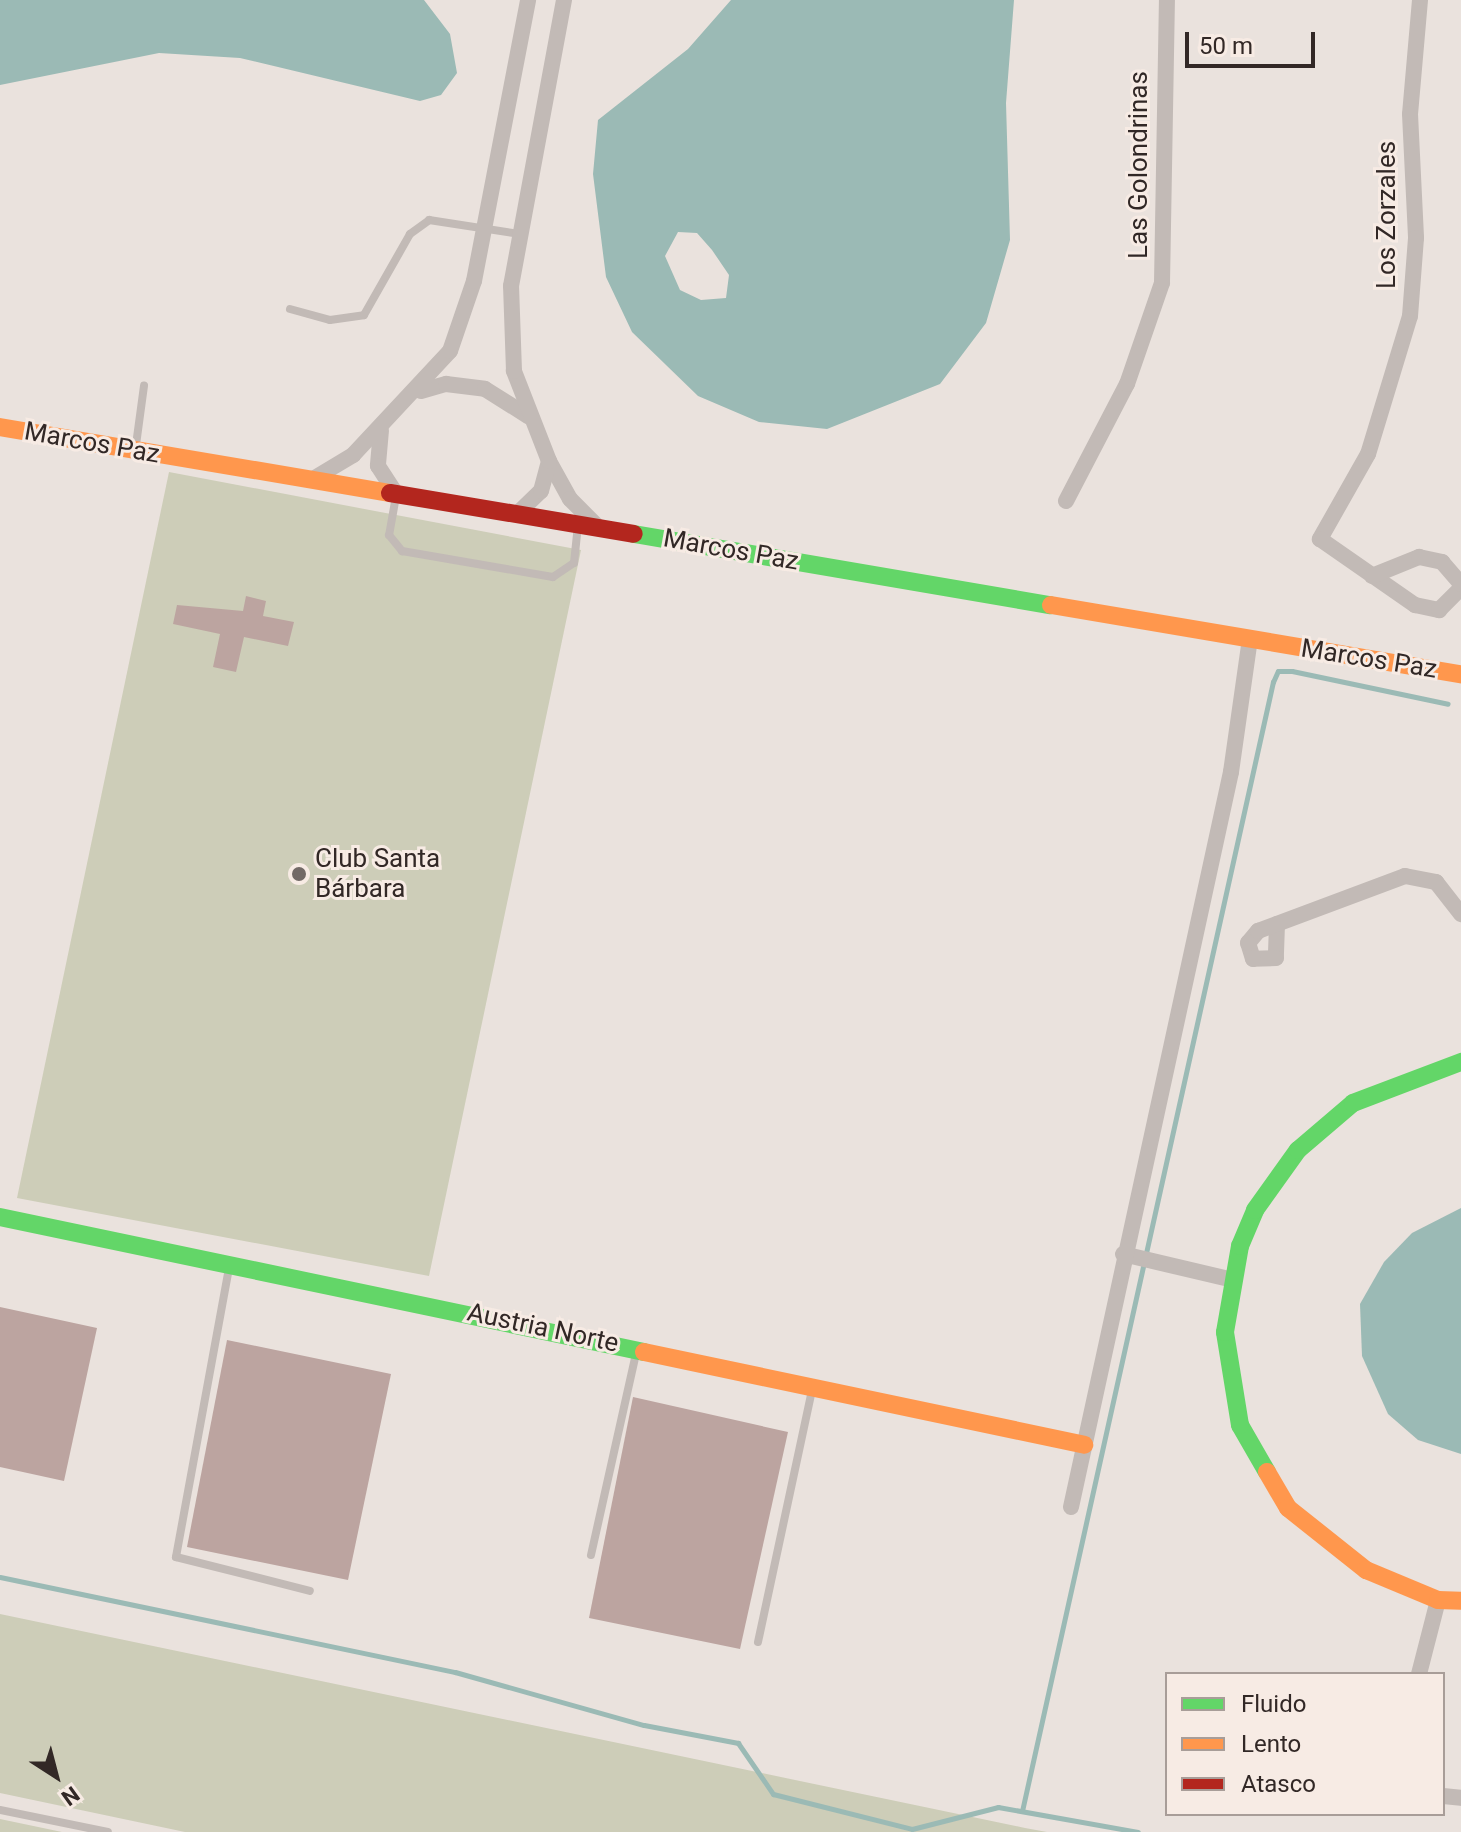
<!DOCTYPE html>
<html>
<head>
<meta charset="utf-8">
<style>
  body { margin:0 }
  #map { position:relative; width:1461px; height:1832px; overflow:hidden; background:#eae2dd; font-family:Roboto,sans-serif }
  div>[style] { position:absolute }
  [style*='--x'] { left:calc(var(--x)*1px); top:calc(var(--y)*1px); width:calc(var(--w)*1px); rotate:calc(var(--a)*1deg) }
  .green>* { inset:0; background:#cdcdb8 }
  .water>* { inset:0; background:#9bbab5 }
  .stream>* { height:5px; margin:-2.5px; padding:0 2.5px; transform-origin:2.5px; border-radius:2.5px; background:#9bbab5 }
  .building>* { inset:0; background:#bca4a0 }
  .lane>* { height:8px; margin:-4px; padding:0 4px; transform-origin:4px; border-radius:4px; background:#c2bab6 }
  .street>* { height:16px; margin:-8px; padding:0 8px; transform-origin:8px; border-radius:8px; background:#c2bab6 }
  .fast>* { height:18px; margin:-9px; padding:0 9px; transform-origin:9px; border-radius:9px; background:#63d668 }
  .slow>* { height:18px; margin:-9px; padding:0 9px; transform-origin:9px; border-radius:9px; background:#ff974d }
  .jam>* { height:18px; margin:-9px; padding:0 9px; transform-origin:9px; border-radius:9px; background:#b3261e }
  .dots>* { width:22px; height:22px; translate:-50% -50%; box-sizing:border-box; border:4px solid #f7ebe4; border-radius:50% }
  span { translate:-50% -50%; white-space:nowrap; text-align:center; line-height:1.15; -webkit-text-stroke:6px #f7ebe4; paint-order:stroke }
  .street-label { font-size:26px; color:#322826 }
  .poi-label { font-size:26px; color:#322826 }
  .left { translate:0 -50%; text-align:left }
  .legend { position:absolute; left:1165px; top:1672px; width:280px; height:144px; box-sizing:border-box; background:#f7ebe4; border:2px solid #a89d98; margin:0; padding:10px 14px; list-style:none; font-size:24px; color:#322826 }
  .legend li { display:flex; align-items:center; gap:16px; height:40px }
  .legend b { width:40px; border:2px solid #a89d98 }
  .north { position:absolute; left:16px; top:1736px; width:80px; height:80px; -webkit-text-stroke:6px #f7ebe4; paint-order:stroke; rotate:144deg; font-size:22px; font-weight:700; line-height:32px; text-align:center; color:#322826 }
  .north::after { content:''; display:block; margin:auto; width:28px; height:36px; background:#322826; clip-path:polygon(50% 0,100% 100%,50% 72%,0 100%) }
  .scale { position:absolute; left:1185px; top:32px; width:130px; height:36px; box-sizing:border-box; border:4px solid #322826; border-top:0; padding-left:10px; font-size:24px; line-height:28px; white-space:nowrap; color:#322826; -webkit-text-stroke:6px #f7ebe4; paint-order:stroke }
</style>
</head>
<body>
<div id="map">
  <div class="green">
    <div style="clip-path:polygon(169px 472px,581px 550px,429px 1276px,17px 1198px)"></div>
    <div style="clip-path:polygon(0 1614px,1025px 1828px,1047px 1832px,185px 1832px,0 1793px)"></div>
    <div style="clip-path:polygon(0 1819px,62px 1832px,0 1832px)"></div>
  </div>
  <div class="water">
    <div style="clip-path:polygon(0 0,424px 0,450px 34px,457px 73px,441px 95px,420px 101px,240px 58px,159px 53px,0 85px)"></div>
    <div style="clip-path:polygon(evenodd,731px 0,1014px 0,1006px 103px,1010px 240px,986px 323px,940px 384px,827px 429px,759px 422px,698px 396px,632px 332px,606px 277px,593px 174px,598px 120px,688px 49px,731px 0,678px 232px,697px 233px,712px 250px,729px 275px,726px 298px,701px 300px,680px 290px,665px 256px,678px 232px)"></div>
    <div style="clip-path:polygon(1461px 1208px,1461px 1454px,1418px 1440px,1388px 1414px,1362px 1356px,1360px 1304px,1384px 1262px,1412px 1233px)"></div>
  </div>
  <div class="stream">
    <div style="--x:0;--y:1577;--w:465;--a:11.8"></div>
    <div style="--x:455;--y:1672;--w:196;--a:15.7"></div>
    <div style="--x:644;--y:1725;--w:96;--a:10.8"></div>
    <div style="--x:738;--y:1743;--w:62;--a:55.5"></div>
    <div style="--x:773;--y:1794;--w:143;--a:14.1"></div>
    <div style="--x:912;--y:1829;--w:89;--a:-14.3"></div>
    <div style="--x:998;--y:1807;--w:142;--a:10.1"></div>
    <div style="--x:1022;--y:1811;--w:1157;--a:-77.47"></div>
    <div style="--x:1273;--y:682;--w:12;--a:-66"></div>
    <div style="--x:1278;--y:671;--w:14;--a:0"></div>
    <div style="--x:1292;--y:671;--w:159;--a:11.9"></div>
  </div>
  <div class="building">
    <div style="clip-path:polygon(246px 596px,266px 601px,263px 616px,294px 622px,288px 646px,244px 637px,236px 672px,213px 667px,220px 634px,173px 624px,177px 605px,243px 611px)"></div>
    <div style="clip-path:polygon(0 1307px,97px 1328px,64px 1481px,0 1467px)"></div>
    <div style="clip-path:polygon(227px 1340px,391px 1374px,348px 1580px,187px 1547px)"></div>
    <div style="clip-path:polygon(633px 1397px,788px 1432px,740px 1649px,589px 1618px)"></div>
  </div>
  <div class="lane">
    <div style="--x:290;--y:309;--w:41;--a:15.4"></div>
    <div style="--x:330;--y:320;--w:34;--a:-8"></div>
    <div style="--x:364;--y:315;--w:93;--a:-60.4"></div>
    <div style="--x:410;--y:234;--w:24;--a:-36"></div>
    <div style="--x:429;--y:220;--w:91;--a:8.8"></div>
    <div style="--x:136;--y:445;--w:60;--a:-82.3"></div>
    <div style="--x:396;--y:496;--w:40;--a:100"></div>
    <div style="--x:389;--y:535;--w:21;--a:51"></div>
    <div style="--x:402;--y:551;--w:153;--a:9.8"></div>
    <div style="--x:553;--y:577;--w:25;--a:-34"></div>
    <div style="--x:574;--y:563;--w:37;--a:-84"></div>
    <div style="--x:229;--y:1268;--w:294;--a:100.4"></div>
    <div style="--x:176;--y:1557;--w:138;--a:14.2"></div>
    <div style="--x:591;--y:1555;--w:207;--a:-77.4"></div>
    <div style="--x:758;--y:1642;--w:258;--a:-77.9"></div>
    <div style="--x:0;--y:1810;--w:110;--a:11.5"></div>
  </div>
  <div class="street">
    <div style="--x:1420;--y:0;--w:114;--a:95"></div>
    <div style="--x:1410;--y:114;--w:124;--a:87.2"></div>
    <div style="--x:1416;--y:238;--w:78;--a:94.4"></div>
    <div style="--x:1410;--y:316;--w:144;--a:106.9"></div>
    <div style="--x:1368;--y:454;--w:98;--a:119.5"></div>
    <div style="--x:1320;--y:539;--w:116;--a:34.8"></div>
    <div style="--x:1415;--y:605;--w:25;--a:12"></div>
    <div style="--x:1439;--y:610;--w:31;--a:-45"></div>
    <div style="--x:421;--y:391;--w:26;--a:-16"></div>
    <div style="--x:446;--y:384;--w:39;--a:7"></div>
    <div style="--x:485;--y:389;--w:51;--a:32.1"></div>
    <div style="--x:381;--y:430;--w:36;--a:95"></div>
    <div style="--x:378;--y:466;--w:35;--a:57"></div>
    <div style="--x:549;--y:461;--w:43;--a:61.1"></div>
    <div style="--x:570;--y:499;--w:38;--a:45"></div>
    <div style="--x:313;--y:479;--w:47;--a:-31"></div>
    <div style="--x:353;--y:455;--w:142;--a:-47"></div>
    <div style="--x:450;--y:351;--w:74;--a:-71.1"></div>
    <div style="--x:474;--y:281;--w:286;--a:-79.1"></div>
    <div style="--x:1066;--y:501;--w:132;--a:-62.5"></div>
    <div style="--x:1127;--y:384;--w:107;--a:-70.9"></div>
    <div style="--x:1162;--y:283;--w:283;--a:-89"></div>
    <div style="--x:517;--y:514;--w:33;--a:-44"></div>
    <div style="--x:541;--y:491;--w:31;--a:-75"></div>
    <div style="--x:549;--y:461;--w:97;--a:-111.3"></div>
    <div style="--x:514;--y:371;--w:85;--a:-92"></div>
    <div style="--x:511;--y:286;--w:291;--a:-79.5"></div>
    <div style="--x:1372;--y:576;--w:51;--a:-22"></div>
    <div style="--x:1419;--y:557;--w:24;--a:12"></div>
    <div style="--x:1442;--y:562;--w:29;--a:49"></div>
    <div style="--x:1277;--y:924;--w:34;--a:92"></div>
    <div style="--x:1276;--y:958;--w:23;--a:178"></div>
    <div style="--x:1253;--y:959;--w:17;--a:-107"></div>
    <div style="--x:1248;--y:943;--w:16;--a:-50"></div>
    <div style="--x:1258;--y:931;--w:157;--a:-20.5"></div>
    <div style="--x:1405;--y:876;--w:32;--a:11"></div>
    <div style="--x:1436;--y:882;--w:41;--a:52"></div>
    <div style="--x:1123;--y:1254;--w:109;--a:13.3"></div>
    <div style="--x:1071;--y:1507;--w:752;--a:-77.72"></div>
    <div style="--x:1231;--y:772;--w:134;--a:-81.9"></div>
    <div style="--x:1419;--y:1674;--w:76;--a:-75.6"></div>
    <div style="--x:1443;--y:1796;--w:18;--a:6"></div>
  </div>
  <div class="fast">
    <div style="--x:634;--y:534;--w:423;--a:9.7"></div>
    <div style="--x:0;--y:1217;--w:658;--a:11.84"></div>
    <div style="--x:1267;--y:1472;--w:54;--a:-119.9"></div>
    <div style="--x:1240;--y:1425;--w:94;--a:-99.2"></div>
    <div style="--x:1225;--y:1332;--w:87;--a:-80.1"></div>
    <div style="--x:1240;--y:1246;--w:39;--a:-67"></div>
    <div style="--x:1255;--y:1210;--w:74;--a:-54.4"></div>
    <div style="--x:1298;--y:1150;--w:72;--a:-40.5"></div>
    <div style="--x:1353;--y:1103;--w:116;--a:-20.8"></div>
  </div>
  <div class="slow">
    <div style="--x:0;--y:427;--w:396;--a:9.6"></div>
    <div style="--x:1051;--y:605;--w:416;--a:9.6"></div>
    <div style="--x:644;--y:1352;--w:450;--a:11.9"></div>
    <div style="--x:1267;--y:1472;--w:42;--a:59.7"></div>
    <div style="--x:1288;--y:1508;--w:100;--a:38.5"></div>
    <div style="--x:1366;--y:1570;--w:78;--a:22.6"></div>
    <div style="--x:1438;--y:1600;--w:23;--a:2"></div>
  </div>
  <div class="jam">
    <div style="--x:390;--y:493;--w:247;--a:9.5"></div>
  </div>
  <div class="dots">
    <div style="left:299px;top:874px;background:#726966"></div>
  </div>
  <div class="street-label">
    <span style="left:1139px;top:165px;rotate:-90deg">Las Golondrinas</span>
    <span style="left:1387px;top:215px;rotate:-90deg">Los Zorzales</span>
    <span style="left:92px;top:443px;rotate:10deg">Marcos Paz</span>
    <span style="left:731px;top:550px;rotate:10deg">Marcos Paz</span>
    <span style="left:1369px;top:659px;rotate:9deg">Marcos Paz</span>
    <span style="left:543px;top:1328px;rotate:12deg">Austria Norte</span>
  </div>
  <div class="poi-label">
    <span class="left" style="left:315px;top:874px">Club Santa<br>Bárbara</span>
  </div>
  <ul class="legend">
  <li><b style="height:10px;background:#63d668"></b>Fluido</li>
  <li><b style="height:10px;background:#ff974d"></b>Lento</li>
  <li><b style="height:10px;background:#b3261e"></b>Atasco</li>
  </ul>
  <div class="north">N</div>
  <div class="scale">50 m</div>
</div>
</body>
</html>
